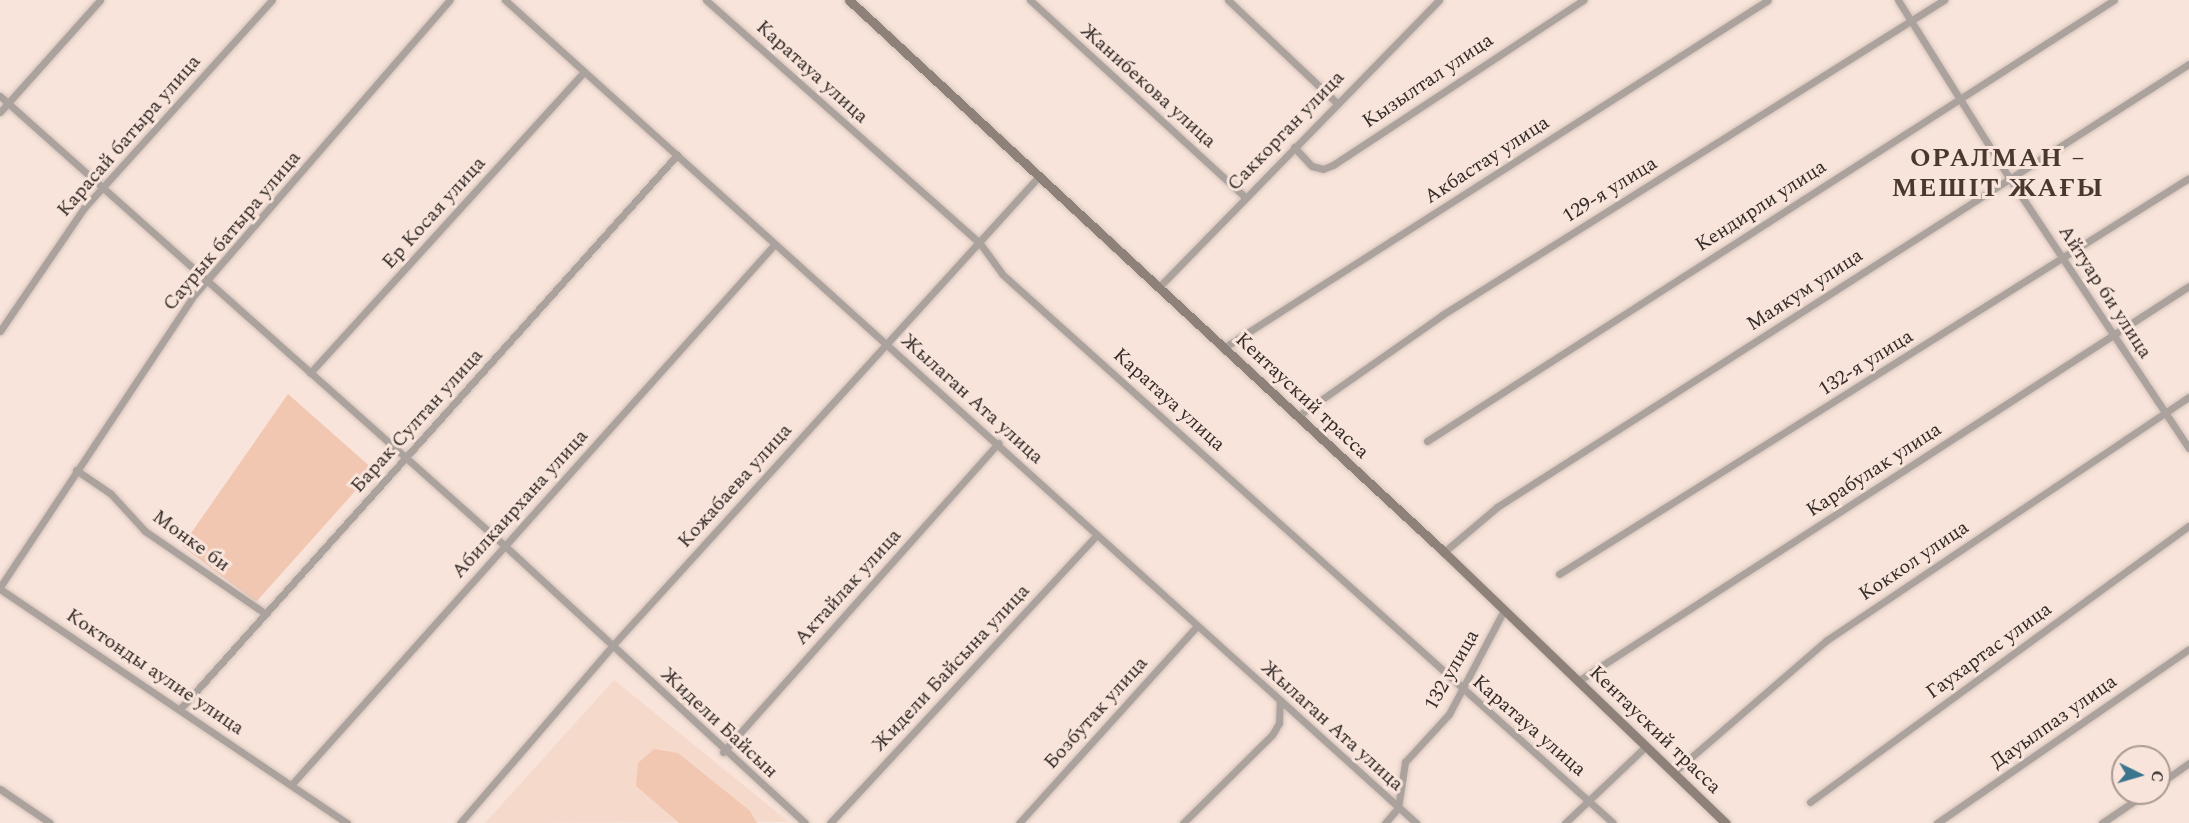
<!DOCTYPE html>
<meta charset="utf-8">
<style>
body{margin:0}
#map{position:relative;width:2189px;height:823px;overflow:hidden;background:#f8e4da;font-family:Spectral,serif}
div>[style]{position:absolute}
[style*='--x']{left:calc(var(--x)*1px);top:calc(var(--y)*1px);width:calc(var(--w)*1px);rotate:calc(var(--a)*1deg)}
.built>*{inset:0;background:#f5d9cb}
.green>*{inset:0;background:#f2c7b2}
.roads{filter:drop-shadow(0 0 2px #d4c3ba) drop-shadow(0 0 2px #d4c3ba)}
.minor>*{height:7px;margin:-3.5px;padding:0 3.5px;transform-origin:3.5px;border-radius:3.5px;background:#aba29e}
.secondary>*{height:9px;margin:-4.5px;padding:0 4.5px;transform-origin:4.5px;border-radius:4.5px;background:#8d817a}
span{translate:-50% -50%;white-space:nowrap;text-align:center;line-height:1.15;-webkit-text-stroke:6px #f8e4da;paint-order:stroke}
.street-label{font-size:20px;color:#322a27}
.district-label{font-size:26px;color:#483830;font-weight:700;letter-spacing:1.5px}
.north{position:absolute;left:2111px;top:745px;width:60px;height:60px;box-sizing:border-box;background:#f8e4da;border:2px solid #a99a92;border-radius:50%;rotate:95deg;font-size:16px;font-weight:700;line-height:24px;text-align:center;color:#322a27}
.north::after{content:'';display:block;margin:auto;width:21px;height:27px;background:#3a748d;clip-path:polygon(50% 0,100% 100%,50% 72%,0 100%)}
</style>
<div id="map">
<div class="built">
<div style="clip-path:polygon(614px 680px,789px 822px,485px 823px)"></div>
</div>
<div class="green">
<div style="clip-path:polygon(288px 394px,374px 470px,256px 602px,182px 546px)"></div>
<div style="clip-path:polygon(654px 749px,678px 753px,750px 811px,757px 823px,679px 823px,636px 786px,638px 763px)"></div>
</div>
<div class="roads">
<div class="minor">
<div style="--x:505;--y:0;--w:1228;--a:42.09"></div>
<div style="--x:706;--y:0;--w:365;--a:41.6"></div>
<div style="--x:979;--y:242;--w:39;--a:54"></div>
<div style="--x:1002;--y:274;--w:821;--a:41.94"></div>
<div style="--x:1030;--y:0;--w:290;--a:42.5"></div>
<div style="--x:1228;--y:0;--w:149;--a:43.4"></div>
<div style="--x:1898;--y:0;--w:211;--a:58"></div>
<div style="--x:2010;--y:179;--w:323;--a:56.4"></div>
<div style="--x:0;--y:96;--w:676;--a:41.7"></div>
<div style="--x:505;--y:546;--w:408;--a:42.7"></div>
<div style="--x:0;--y:112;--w:150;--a:-48.2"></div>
<div style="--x:1294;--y:147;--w:26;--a:47"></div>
<div style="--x:1312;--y:166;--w:11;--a:15"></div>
<div style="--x:1323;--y:169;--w:11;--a:-22"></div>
<div style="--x:1333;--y:165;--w:300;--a:-33.4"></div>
<div style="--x:1159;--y:287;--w:401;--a:-45.7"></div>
<div style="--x:0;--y:331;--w:149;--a:-55.7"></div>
<div style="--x:84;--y:208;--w:280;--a:-47.9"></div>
<div style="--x:1225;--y:347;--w:644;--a:-32.58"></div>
<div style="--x:310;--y:373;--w:404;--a:-47.7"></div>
<div style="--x:1298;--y:416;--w:176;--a:-35"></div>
<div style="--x:1442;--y:315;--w:593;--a:-32.11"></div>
<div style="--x:1427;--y:441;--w:816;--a:-32.7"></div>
<div style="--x:76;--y:470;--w:42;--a:34.4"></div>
<div style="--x:111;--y:494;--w:50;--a:47.4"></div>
<div style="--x:145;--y:531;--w:143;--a:34.5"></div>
<div style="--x:1444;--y:552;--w:70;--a:-40.3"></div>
<div style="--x:1497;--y:507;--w:822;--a:-32.63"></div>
<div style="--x:1559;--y:574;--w:744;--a:-32.15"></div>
<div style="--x:0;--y:587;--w:352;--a:-56.4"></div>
<div style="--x:195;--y:294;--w:389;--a:-49.1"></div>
<div style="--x:0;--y:589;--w:419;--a:34"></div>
<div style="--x:1578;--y:681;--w:728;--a:-32.88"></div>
<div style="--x:181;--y:708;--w:743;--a:-48.11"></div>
<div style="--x:723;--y:752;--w:414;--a:-48.3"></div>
<div style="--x:1674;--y:772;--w:202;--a:-40.8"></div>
<div style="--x:1827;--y:640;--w:436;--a:-33.9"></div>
<div style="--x:292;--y:784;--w:722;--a:-48.2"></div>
<div style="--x:2159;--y:784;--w:37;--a:-35"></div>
<div style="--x:0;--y:789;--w:60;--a:34.2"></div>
<div style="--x:1810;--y:802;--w:469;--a:-36.1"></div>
<div style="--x:460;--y:823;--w:233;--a:-49.3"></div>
<div style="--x:612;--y:646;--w:635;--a:-47.74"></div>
<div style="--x:830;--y:823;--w:391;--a:-47.2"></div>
<div style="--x:1019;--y:823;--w:266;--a:-47.9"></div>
<div style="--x:1183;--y:823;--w:125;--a:-44.7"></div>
<div style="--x:1272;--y:735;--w:14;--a:-60"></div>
<div style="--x:1279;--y:723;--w:23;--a:-88"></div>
<div style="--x:1385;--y:823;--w:20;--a:-49"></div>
<div style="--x:1398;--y:808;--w:47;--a:-81.3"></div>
<div style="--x:1405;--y:762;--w:65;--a:-47.5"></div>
<div style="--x:1449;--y:714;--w:118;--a:-62.1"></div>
<div style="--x:1565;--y:823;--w:112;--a:-43.5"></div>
<div style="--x:1937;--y:823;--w:306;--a:-34.6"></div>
<div style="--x:2102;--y:823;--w:53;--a:-34.3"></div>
</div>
<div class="secondary">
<div style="--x:849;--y:0;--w:812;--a:42.85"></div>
<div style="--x:1444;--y:552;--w:391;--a:43.9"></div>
</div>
</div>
<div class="street-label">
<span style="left:812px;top:72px;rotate:42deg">Каратауа улица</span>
<span style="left:1428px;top:81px;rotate:-34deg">Кызылтал улица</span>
<span style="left:1148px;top:86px;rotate:42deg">Жанибекова улица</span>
<span style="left:1286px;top:131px;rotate:-46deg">Саккорган улица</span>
<span style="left:129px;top:136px;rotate:-49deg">Карасай батыра улица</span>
<span style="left:1487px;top:160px;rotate:-33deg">Акбастау улица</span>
<span style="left:1610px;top:190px;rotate:-32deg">129-я улица</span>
<span style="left:1761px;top:206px;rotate:-33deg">Кендирли улица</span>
<span style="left:434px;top:213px;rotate:-48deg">Ер Косая улица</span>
<span style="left:232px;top:231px;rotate:-50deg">Саурык батыра улица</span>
<span style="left:1805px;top:290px;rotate:-33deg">Маякум улица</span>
<span style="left:2105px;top:292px;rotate:57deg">Айтуар би улица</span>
<span style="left:1866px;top:363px;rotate:-32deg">132-я улица</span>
<span style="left:1302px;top:396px;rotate:43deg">Кентауский трасса</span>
<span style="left:972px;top:399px;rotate:42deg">Жылаган Ата улица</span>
<span style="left:1169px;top:400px;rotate:42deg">Каратауа улица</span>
<span style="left:417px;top:421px;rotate:-48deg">Барак Султан улица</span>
<span style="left:1874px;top:470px;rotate:-33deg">Карабулак улица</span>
<span style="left:735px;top:486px;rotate:-48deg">Кожабаева улица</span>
<span style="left:520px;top:504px;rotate:-48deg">Абилкаирхана улица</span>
<span style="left:191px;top:541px;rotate:36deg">Монке би</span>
<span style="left:1914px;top:561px;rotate:-34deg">Коккол улица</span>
<span style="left:848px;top:587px;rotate:-48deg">Актайлак улица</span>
<span style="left:1989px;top:651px;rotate:-36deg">Гаухартас улица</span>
<span style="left:951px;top:668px;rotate:-47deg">Жидели Байсына улица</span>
<span style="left:1452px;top:670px;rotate:-60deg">132 улица</span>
<span style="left:155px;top:672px;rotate:34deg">Коктонды аулие улица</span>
<span style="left:1096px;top:713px;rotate:-48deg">Бозбутак улица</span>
<span style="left:2054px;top:722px;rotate:-35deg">Дауылпаз улица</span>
<span style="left:719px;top:723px;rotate:43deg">Жидели Байсын</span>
<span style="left:1332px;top:726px;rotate:42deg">Жылаган Ата улица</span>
<span style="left:1529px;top:726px;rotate:41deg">Каратауа улица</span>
<span style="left:1655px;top:730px;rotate:44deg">Кентауский трасса</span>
</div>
<div class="district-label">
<span style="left:1998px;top:174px">ОРАЛМАН –<br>МЕШІТ ЖАҒЫ</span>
</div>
<div class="north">С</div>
</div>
